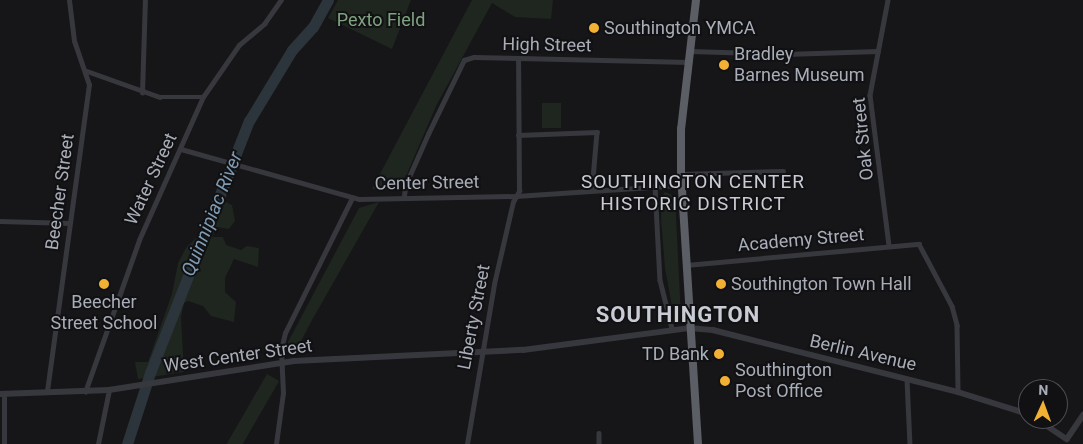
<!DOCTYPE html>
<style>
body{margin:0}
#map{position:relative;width:1083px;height:444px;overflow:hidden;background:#161618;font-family:Roboto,sans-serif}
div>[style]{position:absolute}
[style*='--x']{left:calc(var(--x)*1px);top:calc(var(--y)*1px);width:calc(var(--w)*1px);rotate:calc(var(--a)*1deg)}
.green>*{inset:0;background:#1e261f;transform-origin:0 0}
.river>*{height:11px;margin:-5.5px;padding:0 5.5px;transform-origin:5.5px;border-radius:5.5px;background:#2c353c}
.minor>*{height:4.5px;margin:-2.25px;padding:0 2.25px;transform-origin:2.25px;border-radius:2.25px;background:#37383d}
.tertiary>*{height:5.5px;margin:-2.75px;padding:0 2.75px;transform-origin:2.75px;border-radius:2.75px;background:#37383d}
.trunk>*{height:8px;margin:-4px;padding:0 4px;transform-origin:4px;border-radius:4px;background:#5b5e65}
.dots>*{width:14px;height:14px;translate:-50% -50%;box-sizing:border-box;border:2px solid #111113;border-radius:50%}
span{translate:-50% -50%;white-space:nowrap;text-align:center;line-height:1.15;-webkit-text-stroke:4px #111113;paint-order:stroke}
.park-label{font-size:18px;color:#7fa381}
.poi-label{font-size:18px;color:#a8adb8}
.left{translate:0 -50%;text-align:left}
.right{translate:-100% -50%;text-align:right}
.street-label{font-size:18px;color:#a8adb8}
.neighbourhood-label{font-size:19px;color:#c9ccd4;letter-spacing:1px}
.water-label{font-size:19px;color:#7f9bb3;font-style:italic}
.district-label{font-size:22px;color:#c9ccd4;font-weight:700;letter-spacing:1px}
.north{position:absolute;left:1018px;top:379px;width:50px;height:50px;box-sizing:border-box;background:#111113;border:1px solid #4d4f55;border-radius:50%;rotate:2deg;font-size:14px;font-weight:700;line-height:20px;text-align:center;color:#a8adb8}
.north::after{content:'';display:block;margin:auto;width:18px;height:22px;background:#f2b134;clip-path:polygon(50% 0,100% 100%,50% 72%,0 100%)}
</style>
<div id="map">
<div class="green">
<div style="clip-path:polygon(338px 0,411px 0,392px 49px,328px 18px)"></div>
<div style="clip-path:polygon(472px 0,553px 0,551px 19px,515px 17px,492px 3px,436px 106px,400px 190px,372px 189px)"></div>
<div style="left:542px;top:103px;width:19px;height:25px"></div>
<div style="clip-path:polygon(228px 169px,237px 171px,224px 201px,232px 205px,235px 221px,229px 229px,217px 227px,212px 237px,223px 237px,226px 245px,241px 250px,247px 246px,259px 248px,258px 267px,234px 259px,225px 278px,225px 292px,236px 302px,234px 322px,211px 316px,203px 306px,188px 301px,184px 303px,181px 317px,184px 372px,138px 379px,135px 362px,148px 362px,172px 294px,178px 263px,186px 248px,205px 229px)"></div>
<div style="clip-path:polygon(665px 192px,675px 196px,681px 317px,675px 317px,673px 312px,665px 268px,661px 219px,662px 197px)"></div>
<div style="clip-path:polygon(379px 202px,311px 322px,294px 354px,288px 348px,288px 342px,359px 208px)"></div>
<div style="left:267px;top:374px;width:14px;height:81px;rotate:30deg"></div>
</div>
<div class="river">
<div style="--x:127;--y:444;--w:75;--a:-72.1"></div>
<div style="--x:150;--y:373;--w:271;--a:-68.6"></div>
<div style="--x:249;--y:121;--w:83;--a:-58.8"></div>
<div style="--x:292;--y:50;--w:31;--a:-48"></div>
<div style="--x:313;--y:27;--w:31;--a:-61"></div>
</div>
<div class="minor">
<div style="--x:888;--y:0;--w:97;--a:100.7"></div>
<div style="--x:870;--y:95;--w:152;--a:82.8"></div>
<div style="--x:690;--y:51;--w:95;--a:1.8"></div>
<div style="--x:785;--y:54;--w:93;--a:-1.8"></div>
<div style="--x:87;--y:71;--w:77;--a:19.6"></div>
<div style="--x:160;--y:97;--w:43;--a:0"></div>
<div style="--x:142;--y:93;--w:93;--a:-88.2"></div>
<div style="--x:518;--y:135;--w:79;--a:-2.2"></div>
<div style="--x:597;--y:132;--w:58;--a:94.9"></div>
<div style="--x:181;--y:149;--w:185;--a:15.7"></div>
<div style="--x:359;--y:199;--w:157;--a:-1.1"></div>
<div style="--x:516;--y:196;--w:165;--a:-3.8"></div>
<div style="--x:681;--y:174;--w:102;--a:-1.7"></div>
<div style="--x:655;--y:186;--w:94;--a:87"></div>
<div style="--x:660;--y:280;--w:49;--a:76"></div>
<div style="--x:404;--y:196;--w:10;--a:-84"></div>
<div style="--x:405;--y:186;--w:57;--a:-66.1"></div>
<div style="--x:428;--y:134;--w:82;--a:-64.1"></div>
<div style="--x:464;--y:60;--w:10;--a:-17"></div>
<div style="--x:474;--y:57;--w:215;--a:1.3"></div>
<div style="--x:0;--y:221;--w:69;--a:1.7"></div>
<div style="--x:686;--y:265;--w:234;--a:-5.2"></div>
<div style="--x:919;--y:244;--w:70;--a:62"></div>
<div style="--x:952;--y:306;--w:20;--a:75"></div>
<div style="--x:957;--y:325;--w:67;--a:89.1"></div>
<div style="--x:907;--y:379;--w:65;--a:87.4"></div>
<div style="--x:47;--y:391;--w:309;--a:-82.2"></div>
<div style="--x:89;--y:85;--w:46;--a:-108.8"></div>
<div style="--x:74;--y:41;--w:41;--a:-97"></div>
<div style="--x:85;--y:392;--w:161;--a:-70.4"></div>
<div style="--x:139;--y:240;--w:157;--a:-65.9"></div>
<div style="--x:203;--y:97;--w:63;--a:-55.3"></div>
<div style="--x:239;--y:45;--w:33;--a:-40"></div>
<div style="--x:264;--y:24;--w:29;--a:-55"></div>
<div style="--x:599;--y:433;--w:11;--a:90"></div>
<div style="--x:4;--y:444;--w:50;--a:-90"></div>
<div style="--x:98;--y:444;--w:55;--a:-78.5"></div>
<div style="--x:276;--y:444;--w:51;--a:-82.2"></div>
<div style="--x:283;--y:393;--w:43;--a:-92.7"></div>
<div style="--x:281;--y:350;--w:17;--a:-77"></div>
<div style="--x:285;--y:333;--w:151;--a:-63.6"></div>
<div style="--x:467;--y:444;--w:162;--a:-80.4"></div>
<div style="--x:494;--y:284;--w:84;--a:-77"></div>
<div style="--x:513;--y:202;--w:13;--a:-61"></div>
<div style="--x:519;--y:191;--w:132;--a:-90.4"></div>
</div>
<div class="tertiary">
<div style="--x:0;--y:394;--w:109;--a:-2.1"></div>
<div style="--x:109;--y:390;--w:187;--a:-8.9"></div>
<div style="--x:294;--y:361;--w:229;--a:-2.8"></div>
<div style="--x:523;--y:350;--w:167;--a:-7.5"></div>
<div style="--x:689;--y:328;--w:24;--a:5"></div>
<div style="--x:713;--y:330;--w:253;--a:14.2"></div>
<div style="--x:958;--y:392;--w:73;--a:17.4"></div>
<div style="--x:1037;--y:419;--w:36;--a:34"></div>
<div style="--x:1067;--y:439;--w:29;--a:-56"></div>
</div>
<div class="trunk">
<div style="--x:696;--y:0;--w:130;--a:96.6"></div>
<div style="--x:681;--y:129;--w:45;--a:90"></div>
<div style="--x:681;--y:174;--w:271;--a:86.4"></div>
</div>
<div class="dots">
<div style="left:594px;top:28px;background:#f2b134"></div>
<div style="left:724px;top:65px;background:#f2b134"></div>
<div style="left:104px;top:284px;background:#f2b134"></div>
<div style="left:721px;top:284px;background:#f2b134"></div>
<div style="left:719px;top:354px;background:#f2b134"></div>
<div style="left:725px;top:381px;background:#f2b134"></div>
</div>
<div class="park-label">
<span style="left:381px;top:20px">Pexto Field</span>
</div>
<div class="poi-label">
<span class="left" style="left:604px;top:28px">Southington YMCA</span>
<span class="left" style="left:734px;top:65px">Bradley<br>Barnes Museum</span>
<span class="left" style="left:731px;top:284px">Southington Town Hall</span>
<span style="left:104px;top:313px">Beecher<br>Street School</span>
<span class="right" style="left:709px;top:354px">TD Bank</span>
<span class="left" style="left:735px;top:381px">Southington<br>Post Office</span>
</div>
<div class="street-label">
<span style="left:547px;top:45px;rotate:1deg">High Street</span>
<span style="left:863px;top:139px;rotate:-96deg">Oak Street</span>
<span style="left:151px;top:179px;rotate:-65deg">Water Street</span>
<span style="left:427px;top:183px;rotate:-1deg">Center Street</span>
<span style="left:60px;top:192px;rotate:-82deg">Beecher Street</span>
<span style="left:801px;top:240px;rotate:-5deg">Academy Street</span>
<span style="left:474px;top:317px;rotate:-79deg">Liberty Street</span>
<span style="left:863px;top:353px;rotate:13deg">Berlin Avenue</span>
<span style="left:238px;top:356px;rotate:-8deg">West Center Street</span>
</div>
<div class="neighbourhood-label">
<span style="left:693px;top:193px">SOUTHINGTON CENTER<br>HISTORIC DISTRICT</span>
</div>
<div class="water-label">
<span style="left:212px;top:214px;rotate:-68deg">Quinnipiac River</span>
</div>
<div class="district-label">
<span style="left:678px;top:315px">SOUTHINGTON</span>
</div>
<div class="north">N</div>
</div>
